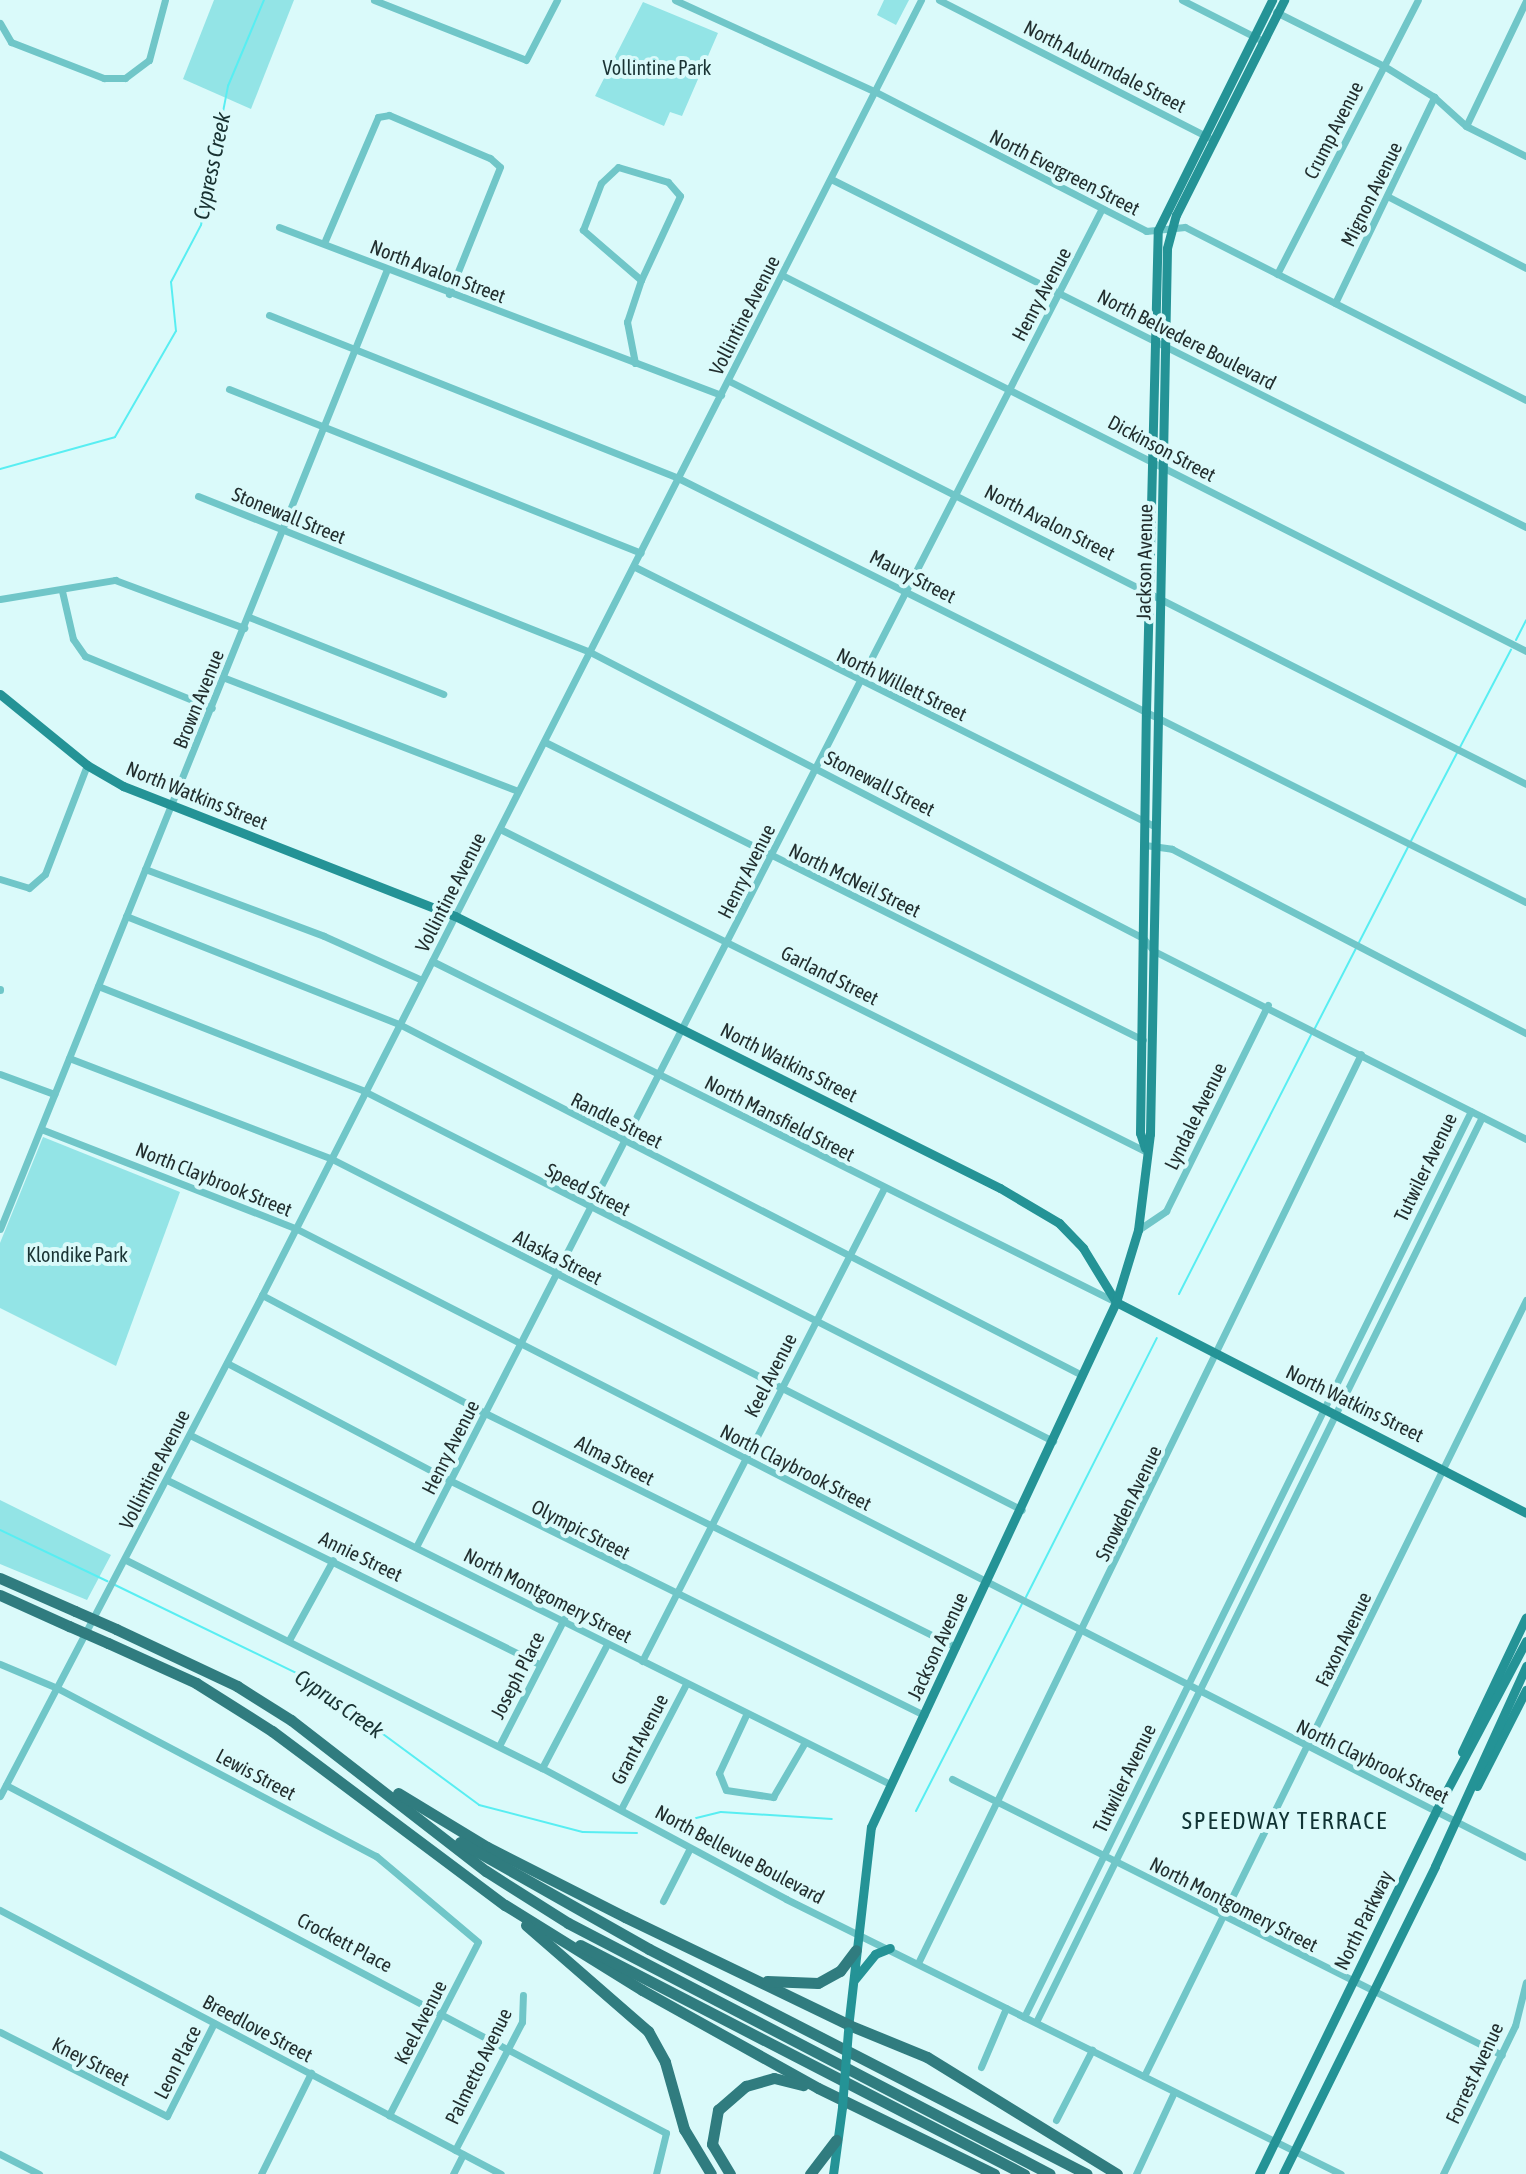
<!DOCTYPE html>
<style>
body{margin:0}
#map{position:relative;width:1526px;height:2174px;overflow:hidden;background:#dafafa;font-family:"Asap Condensed",sans-serif}
div>[style]{position:absolute}
[style*='--x']{left:calc(var(--x)*1px);top:calc(var(--y)*1px);width:calc(var(--w)*1px);rotate:calc(var(--a)*1deg)}
.green>*{inset:0;background:#93e4e6}
.stream>*{height:2px;margin:-1px;padding:0 1px;transform-origin:1px;border-radius:1px;background:#58eef2}
.minor>*{height:7px;margin:-3.5px;padding:0 3.5px;transform-origin:3.5px;border-radius:3.5px;background:#70c6c8}
.major>*{height:9px;margin:-4.5px;padding:0 4.5px;transform-origin:4.5px;border-radius:4.5px;background:#249396}
.highway>*{height:11px;margin:-5.5px;padding:0 5.5px;transform-origin:5.5px;border-radius:5.5px;background:#307c7f}
.major-bridge>*{height:9px;margin:-4.5px;padding:0 4.5px;transform-origin:4.5px;border-radius:4.5px;background:#249396}
.highway-bridge>*{height:11px;margin:-5.5px;padding:0 5.5px;transform-origin:5.5px;border-radius:5.5px;background:#307c7f}
span{translate:-50% -50%;white-space:nowrap;text-align:center;line-height:1.15;-webkit-text-stroke:8px #dafafa;paint-order:stroke}
.street-label{font-size:20px;color:#222e2e}
.park-label{font-size:20px;color:#1a3334}
.water-label{font-size:22px;color:#183131;font-style:italic}
.quarter-label{font-size:24px;color:#103334;letter-spacing:2px}
</style>
<div id="map">
<div class="green">
<div style="clip-path:polygon(214px 0,294px 0,251px 109px,183px 79px)"></div>
<div style="clip-path:polygon(884px 0,909px 0,896px 25px,877px 15px)"></div>
<div style="clip-path:polygon(643px 2px,718px 33px,682px 116px,670px 112px,664px 126px,595px 96px)"></div>
<div style="clip-path:polygon(43px 1137px,180px 1192px,116px 1366px,0 1308px,0 1243px)"></div>
<div style="clip-path:polygon(0 1500px,111px 1555px,87px 1600px,0 1564px)"></div>
</div>
<div class="stream">
<div style="--x:0;--y:469;--w:119;--a:-15.5"></div>
<div style="--x:115;--y:437;--w:122;--a:-60.1"></div>
<div style="--x:176;--y:331;--w:49;--a:-95.8"></div>
<div style="--x:171;--y:282;--w:64;--a:-62.2"></div>
<div style="--x:201;--y:225;--w:142;--a:-79"></div>
<div style="--x:228;--y:86;--w:93;--a:-67.3"></div>
<div style="--x:1516;--y:640;--w:22;--a:-63"></div>
<div style="--x:1411;--y:841;--w:216;--a:-62.4"></div>
<div style="--x:1314;--y:1030;--w:206;--a:-62.8"></div>
<div style="--x:1179;--y:1294;--w:291;--a:-63"></div>
<div style="--x:0;--y:1530;--w:119;--a:25.5"></div>
<div style="--x:113;--y:1584;--w:216;--a:25.9"></div>
<div style="--x:307;--y:1678;--w:214;--a:36.4"></div>
<div style="--x:479;--y:1805;--w:107;--a:14.6"></div>
<div style="--x:583;--y:1832;--w:54;--a:1.1"></div>
<div style="--x:1026;--y:1597;--w:290;--a:-63.2"></div>
<div style="--x:916;--y:1811;--w:235;--a:-62.9"></div>
<div style="--x:672;--y:1824;--w:50;--a:-13.8"></div>
<div style="--x:721;--y:1812;--w:111;--a:3.6"></div>
</div>
<div class="minor">
<div style="--x:374;--y:0;--w:163;--a:21.5"></div>
<div style="--x:526;--y:60;--w:68;--a:-62.7"></div>
<div style="--x:675;--y:0;--w:221;--a:24.6"></div>
<div style="--x:876;--y:92;--w:304;--a:27.2"></div>
<div style="--x:1146;--y:231;--w:39;--a:-6"></div>
<div style="--x:1185;--y:227;--w:382;--a:26.9"></div>
<div style="--x:939;--y:0;--w:302;--a:27"></div>
<div style="--x:1182;--y:0;--w:91;--a:26.8"></div>
<div style="--x:1276;--y:12;--w:121;--a:26.6"></div>
<div style="--x:1384;--y:66;--w:59;--a:31.8"></div>
<div style="--x:1434;--y:97;--w:43;--a:42.2"></div>
<div style="--x:1466;--y:126;--w:67;--a:26.6"></div>
<div style="--x:0;--y:23;--w:22;--a:60"></div>
<div style="--x:11;--y:42;--w:100;--a:21.2"></div>
<div style="--x:104;--y:78;--w:21;--a:0"></div>
<div style="--x:125;--y:78;--w:30;--a:-37"></div>
<div style="--x:149;--y:60;--w:62;--a:-75.1"></div>
<div style="--x:1466;--y:126;--w:139;--a:-64.4"></div>
<div style="--x:618;--y:167;--w:52;--a:16.7"></div>
<div style="--x:668;--y:182;--w:18;--a:49"></div>
<div style="--x:680;--y:196;--w:93;--a:114.9"></div>
<div style="--x:641;--y:280;--w:77;--a:-139.2"></div>
<div style="--x:583;--y:230;--w:50;--a:-69"></div>
<div style="--x:601;--y:183;--w:23;--a:-43"></div>
<div style="--x:833;--y:180;--w:775;--a:26.6"></div>
<div style="--x:1389;--y:197;--w:154;--a:27.4"></div>
<div style="--x:279;--y:227;--w:473;--a:20.8"></div>
<div style="--x:324;--y:243;--w:137;--a:-66.8"></div>
<div style="--x:378;--y:117;--w:11;--a:-10"></div>
<div style="--x:389;--y:115;--w:110;--a:23.1"></div>
<div style="--x:490;--y:158;--w:13;--a:42"></div>
<div style="--x:500;--y:167;--w:137;--a:111.9"></div>
<div style="--x:1277;--y:274;--w:308;--a:-62.8"></div>
<div style="--x:782;--y:275;--w:834;--a:26.81"></div>
<div style="--x:1335;--y:303;--w:229;--a:-64.3"></div>
<div style="--x:269;--y:315;--w:440;--a:21.7"></div>
<div style="--x:678;--y:478;--w:948;--a:26.57"></div>
<div style="--x:635;--y:363;--w:42;--a:-101"></div>
<div style="--x:627;--y:322;--w:44;--a:-71.6"></div>
<div style="--x:729;--y:381;--w:893;--a:26.82"></div>
<div style="--x:229;--y:389;--w:443;--a:21.7"></div>
<div style="--x:198;--y:496;--w:422;--a:21.7"></div>
<div style="--x:590;--y:652;--w:623;--a:27.35"></div>
<div style="--x:1143;--y:938;--w:17;--a:50"></div>
<div style="--x:1154;--y:951;--w:417;--a:26.8"></div>
<div style="--x:635;--y:567;--w:582;--a:26.52"></div>
<div style="--x:62;--y:591;--w:49;--a:77.1"></div>
<div style="--x:73;--y:639;--w:21;--a:55"></div>
<div style="--x:85;--y:656;--w:137;--a:22.3"></div>
<div style="--x:0;--y:599;--w:117;--a:-9.4"></div>
<div style="--x:115;--y:580;--w:138;--a:20.4"></div>
<div style="--x:249;--y:617;--w:209;--a:21.6"></div>
<div style="--x:225;--y:678;--w:314;--a:21.1"></div>
<div style="--x:545;--y:742;--w:668;--a:26.49"></div>
<div style="--x:500;--y:829;--w:721;--a:26.53"></div>
<div style="--x:1145;--y:845;--w:27;--a:8"></div>
<div style="--x:1172;--y:849;--w:399;--a:27.5"></div>
<div style="--x:145;--y:869;--w:191;--a:20.5"></div>
<div style="--x:324;--y:936;--w:107;--a:24.2"></div>
<div style="--x:0;--y:879;--w:30;--a:17"></div>
<div style="--x:29;--y:888;--w:21;--a:-41"></div>
<div style="--x:45;--y:874;--w:117;--a:-68.9"></div>
<div style="--x:126;--y:916;--w:294;--a:21.6"></div>
<div style="--x:399;--y:1024;--w:768;--a:27.2"></div>
<div style="--x:432;--y:961;--w:764;--a:26.5"></div>
<div style="--x:98;--y:986;--w:286;--a:21.5"></div>
<div style="--x:364;--y:1091;--w:773;--a:26.93"></div>
<div style="--x:0;--y:990;--w:1;--a:-90"></div>
<div style="--x:69;--y:1058;--w:280;--a:21"></div>
<div style="--x:330;--y:1158;--w:776;--a:26.96"></div>
<div style="--x:0;--y:1074;--w:58;--a:20.3"></div>
<div style="--x:41;--y:1129;--w:273;--a:21.3"></div>
<div style="--x:295;--y:1228;--w:1382;--a:27.07"></div>
<div style="--x:0;--y:1229;--w:1035;--a:-68.04"></div>
<div style="--x:1138;--y:1230;--w:34;--a:-34"></div>
<div style="--x:1166;--y:1211;--w:230;--a:-63.7"></div>
<div style="--x:262;--y:1295;--w:252;--a:27.9"></div>
<div style="--x:485;--y:1413;--w:526;--a:26.42"></div>
<div style="--x:227;--y:1363;--w:253;--a:27.8"></div>
<div style="--x:451;--y:1481;--w:528;--a:26.32"></div>
<div style="--x:190;--y:1435;--w:782;--a:26.5"></div>
<div style="--x:167;--y:1480;--w:416;--a:26.3"></div>
<div style="--x:417;--y:1545;--w:1500;--a:-62.87"></div>
<div style="--x:126;--y:1560;--w:465;--a:26.6"></div>
<div style="--x:542;--y:1768;--w:277;--a:28.2"></div>
<div style="--x:786;--y:1899;--w:619;--a:26.36"></div>
<div style="--x:289;--y:1640;--w:91;--a:-61.2"></div>
<div style="--x:642;--y:1661;--w:531;--a:-62.9"></div>
<div style="--x:0;--y:1664;--w:62;--a:22.8"></div>
<div style="--x:57;--y:1688;--w:361;--a:27.8"></div>
<div style="--x:376;--y:1856;--w:133;--a:40.1"></div>
<div style="--x:478;--y:1942;--w:195;--a:117.2"></div>
<div style="--x:746;--y:1715;--w:64;--a:115"></div>
<div style="--x:719;--y:1773;--w:18;--a:68"></div>
<div style="--x:726;--y:1790;--w:48;--a:8.5"></div>
<div style="--x:773;--y:1797;--w:61;--a:-59.7"></div>
<div style="--x:499;--y:1746;--w:143;--a:-62.9"></div>
<div style="--x:542;--y:1768;--w:140;--a:-62.3"></div>
<div style="--x:952;--y:1779;--w:615;--a:26.65"></div>
<div style="--x:6;--y:1785;--w:746;--a:27.8"></div>
<div style="--x:666;--y:2133;--w:42;--a:103.7"></div>
<div style="--x:0;--y:1796;--w:565;--a:-62.39"></div>
<div style="--x:262;--y:1295;--w:1453;--a:-63.03"></div>
<div style="--x:621;--y:1809;--w:141;--a:-62.5"></div>
<div style="--x:663;--y:1901;--w:59;--a:-63"></div>
<div style="--x:0;--y:1910;--w:566;--a:27.79"></div>
<div style="--x:918;--y:1963;--w:1011;--a:-64.02"></div>
<div style="--x:1024;--y:2017;--w:1010;--a:-63.74"></div>
<div style="--x:1036;--y:2022;--w:1009;--a:-63.77"></div>
<div style="--x:0;--y:2032;--w:187;--a:26.7"></div>
<div style="--x:167;--y:2116;--w:104;--a:-63.2"></div>
<div style="--x:981;--y:2067;--w:64;--a:-67"></div>
<div style="--x:1144;--y:2076;--w:865;--a:-63.79"></div>
<div style="--x:1056;--y:2120;--w:79;--a:-62.8"></div>
<div style="--x:455;--y:2150;--w:144;--a:-62.4"></div>
<div style="--x:522;--y:2022;--w:27;--a:-88"></div>
<div style="--x:0;--y:2154;--w:44;--a:27.1"></div>
<div style="--x:261;--y:2174;--w:113;--a:-63.7"></div>
<div style="--x:453;--y:2174;--w:22;--a:-63"></div>
<div style="--x:1136;--y:2174;--w:90;--a:-65.1"></div>
<div style="--x:1443;--y:2174;--w:165;--a:-64.1"></div>
<div style="--x:1515;--y:2026;--w:45;--a:-76"></div>
</div>
<div class="major">
<div style="--x:0;--y:694;--w:112;--a:39.2"></div>
<div style="--x:87;--y:765;--w:42;--a:30.3"></div>
<div style="--x:123;--y:786;--w:357;--a:21.4"></div>
<div style="--x:455;--y:916;--w:609;--a:26.52"></div>
<div style="--x:1000;--y:1188;--w:69;--a:30.7"></div>
<div style="--x:1059;--y:1223;--w:35;--a:46"></div>
<div style="--x:1083;--y:1248;--w:63;--a:58.6"></div>
<div style="--x:1116;--y:1302;--w:461;--a:27.2"></div>
<div style="--x:1145;--y:1148;--w:16;--a:-108"></div>
<div style="--x:1140;--y:1133;--w:421;--a:-89.2"></div>
<div style="--x:1146;--y:712;--w:482;--a:-88.6"></div>
<div style="--x:1158;--y:230;--w:257;--a:-63.6"></div>
<div style="--x:1462;--y:1752;--w:149;--a:-64.6"></div>
<div style="--x:1477;--y:1786;--w:108;--a:-63"></div>
<div style="--x:855;--y:1979;--w:32;--a:-51"></div>
<div style="--x:875;--y:1954;--w:16;--a:-22"></div>
<div style="--x:848;--y:2028;--w:202;--a:-83.5"></div>
<div style="--x:871;--y:1827;--w:579;--a:-64.98"></div>
<div style="--x:1116;--y:1302;--w:75;--a:-73"></div>
<div style="--x:1138;--y:1230;--w:97;--a:-82.9"></div>
<div style="--x:1150;--y:1134;--w:886;--a:-88.9"></div>
<div style="--x:1167;--y:248;--w:34;--a:-75"></div>
<div style="--x:1176;--y:215;--w:241;--a:-63.3"></div>
<div style="--x:833;--y:2174;--w:68;--a:-82.3"></div>
<div style="--x:1259;--y:2174;--w:406;--a:-64"></div>
<div style="--x:1437;--y:1809;--w:190;--a:-62.1"></div>
<div style="--x:1283;--y:2174;--w:343;--a:-63.7"></div>
<div style="--x:1435;--y:1866;--w:220;--a:-65.5"></div>
</div>
<div class="highway">
<div style="--x:0;--y:1578;--w:82;--a:23.7"></div>
<div style="--x:0;--y:1595;--w:76;--a:24.2"></div>
<div style="--x:116;--y:1629;--w:134;--a:25.2"></div>
<div style="--x:237;--y:1686;--w:64;--a:32.2"></div>
<div style="--x:291;--y:1720;--w:247;--a:37.8"></div>
<div style="--x:486;--y:1871;--w:97;--a:32.4"></div>
<div style="--x:568;--y:1923;--w:543;--a:27.51"></div>
<div style="--x:108;--y:1643;--w:97;--a:24.4"></div>
<div style="--x:196;--y:1683;--w:90;--a:32.3"></div>
<div style="--x:272;--y:1731;--w:291;--a:36.8"></div>
<div style="--x:505;--y:1905;--w:161;--a:31.8"></div>
<div style="--x:642;--y:1990;--w:201;--a:29.1"></div>
<div style="--x:818;--y:2088;--w:196;--a:26"></div>
<div style="--x:398;--y:1793;--w:104;--a:31.2"></div>
<div style="--x:487;--y:1847;--w:155;--a:26.9"></div>
<div style="--x:625;--y:1917;--w:249;--a:25.7"></div>
<div style="--x:849;--y:2025;--w:84;--a:22.3"></div>
<div style="--x:927;--y:2057;--w:223;--a:31.6"></div>
<div style="--x:460;--y:1842;--w:217;--a:29.5"></div>
<div style="--x:649;--y:1949;--w:492;--a:27.2"></div>
<div style="--x:526;--y:1925;--w:162;--a:41"></div>
<div style="--x:648;--y:2031;--w:35;--a:61"></div>
<div style="--x:665;--y:2062;--w:70;--a:74.2"></div>
<div style="--x:684;--y:2129;--w:52;--a:59"></div>
<div style="--x:580;--y:1945;--w:500;--a:27.3"></div>
<div style="--x:767;--y:1981;--w:51;--a:2.2"></div>
<div style="--x:818;--y:1983;--w:25;--a:-29"></div>
<div style="--x:840;--y:1971;--w:26;--a:-53"></div>
<div style="--x:730;--y:2174;--w:35;--a:-121"></div>
<div style="--x:712;--y:2144;--w:35;--a:-80"></div>
<div style="--x:718;--y:2110;--w:37;--a:-41"></div>
<div style="--x:746;--y:2086;--w:29;--a:-16"></div>
<div style="--x:774;--y:2078;--w:30;--a:14"></div>
<div style="--x:810;--y:2174;--w:43;--a:-52.6"></div>
</div>
<div class="major-bridge">
<div style="--x:842;--y:2107;--w:76;--a:-85.5"></div>
</div>
<div class="highway-bridge">
<div style="--x:75;--y:1611;--w:45;--a:23.7"></div>
<div style="--x:69;--y:1626;--w:43;--a:23.6"></div>
</div>
<div class="street-label">
<span style="left:1105px;top:66px;rotate:27deg">North Auburndale Street</span>
<span style="left:1333px;top:130px;rotate:-63deg">Crump Avenue</span>
<span style="left:1065px;top:172px;rotate:27deg">North Evergreen Street</span>
<span style="left:1371px;top:194px;rotate:-64deg">Mignon Avenue</span>
<span style="left:438px;top:271px;rotate:21deg">North Avalon Street</span>
<span style="left:1041px;top:294px;rotate:-62deg">Henry Avenue</span>
<span style="left:744px;top:315px;rotate:-63deg">Vollintine Avenue</span>
<span style="left:1187px;top:339px;rotate:27deg">North Belvedere Boulevard</span>
<span style="left:1162px;top:448px;rotate:28deg">Dickinson Street</span>
<span style="left:289px;top:515px;rotate:22deg">Stonewall Street</span>
<span style="left:1050px;top:522px;rotate:27deg">North Avalon Street</span>
<span style="left:1144px;top:562px;rotate:-89deg">Jackson Avenue</span>
<span style="left:913px;top:576px;rotate:27deg">Maury Street</span>
<span style="left:902px;top:684px;rotate:26deg">North Willett Street</span>
<span style="left:198px;top:699px;rotate:-68deg">Brown Avenue</span>
<span style="left:880px;top:783px;rotate:27deg">Stonewall Street</span>
<span style="left:197px;top:795px;rotate:22deg">North Watkins Street</span>
<span style="left:746px;top:871px;rotate:-63deg">Henry Avenue</span>
<span style="left:855px;top:880px;rotate:26deg">North McNeil Street</span>
<span style="left:450px;top:892px;rotate:-63deg">Vollintine Avenue</span>
<span style="left:830px;top:975px;rotate:27deg">Garland Street</span>
<span style="left:789px;top:1062px;rotate:27deg">North Watkins Street</span>
<span style="left:1195px;top:1116px;rotate:-64deg">Lyndale Avenue</span>
<span style="left:780px;top:1118px;rotate:27deg">North Mansfield Street</span>
<span style="left:617px;top:1120px;rotate:27deg">Randle Street</span>
<span style="left:1425px;top:1167px;rotate:-64deg">Tutwiler Avenue</span>
<span style="left:214px;top:1179px;rotate:22deg">North Claybrook Street</span>
<span style="left:588px;top:1189px;rotate:27deg">Speed Street</span>
<span style="left:558px;top:1257px;rotate:27deg">Alaska Street</span>
<span style="left:770px;top:1375px;rotate:-63deg">Keel Avenue</span>
<span style="left:1355px;top:1403px;rotate:26deg">North Watkins Street</span>
<span style="left:450px;top:1447px;rotate:-63deg">Henry Avenue</span>
<span style="left:615px;top:1460px;rotate:27deg">Alma Street</span>
<span style="left:796px;top:1467px;rotate:27deg">North Claybrook Street</span>
<span style="left:154px;top:1469px;rotate:-63deg">Vollintine Avenue</span>
<span style="left:1128px;top:1503px;rotate:-64deg">Snowden Avenue</span>
<span style="left:581px;top:1529px;rotate:27deg">Olympic Street</span>
<span style="left:361px;top:1556px;rotate:26deg">Annie Street</span>
<span style="left:548px;top:1595px;rotate:27deg">North Montgomery Street</span>
<span style="left:1343px;top:1639px;rotate:-64deg">Faxon Avenue</span>
<span style="left:937px;top:1646px;rotate:-65deg">Jackson Avenue</span>
<span style="left:517px;top:1675px;rotate:-63deg">Joseph Place</span>
<span style="left:639px;top:1739px;rotate:-62deg">Grant Avenue</span>
<span style="left:1373px;top:1761px;rotate:26deg">North Claybrook Street</span>
<span style="left:256px;top:1774px;rotate:28deg">Lewis Street</span>
<span style="left:1124px;top:1778px;rotate:-64deg">Tutwiler Avenue</span>
<span style="left:740px;top:1854px;rotate:28deg">North Bellevue Boulevard</span>
<span style="left:1234px;top:1904px;rotate:27deg">North Montgomery Street</span>
<span style="left:1363px;top:1920px;rotate:-64deg">North Parkway</span>
<span style="left:345px;top:1942px;rotate:28deg">Crockett Place</span>
<span style="left:420px;top:2022px;rotate:-63deg">Keel Avenue</span>
<span style="left:258px;top:2028px;rotate:28deg">Breedlove Street</span>
<span style="left:91px;top:2061px;rotate:27deg">Kney Street</span>
<span style="left:177px;top:2062px;rotate:-63deg">Leon Place</span>
<span style="left:478px;top:2066px;rotate:-64deg">Palmetto Avenue</span>
<span style="left:1474px;top:2073px;rotate:-65deg">Forrest Avenue</span>
</div>
<div class="park-label">
<span style="left:657px;top:67px">Vollintine Park</span>
<span style="left:77px;top:1254px">Klondike Park</span>
</div>
<div class="water-label">
<span style="left:212px;top:166px;rotate:-78deg">Cypress Creek</span>
<span style="left:339px;top:1704px;rotate:35deg">Cyprus Creek</span>
</div>
<div class="quarter-label">
<span style="left:1285px;top:1821px">SPEEDWAY TERRACE</span>
</div>
</div>
